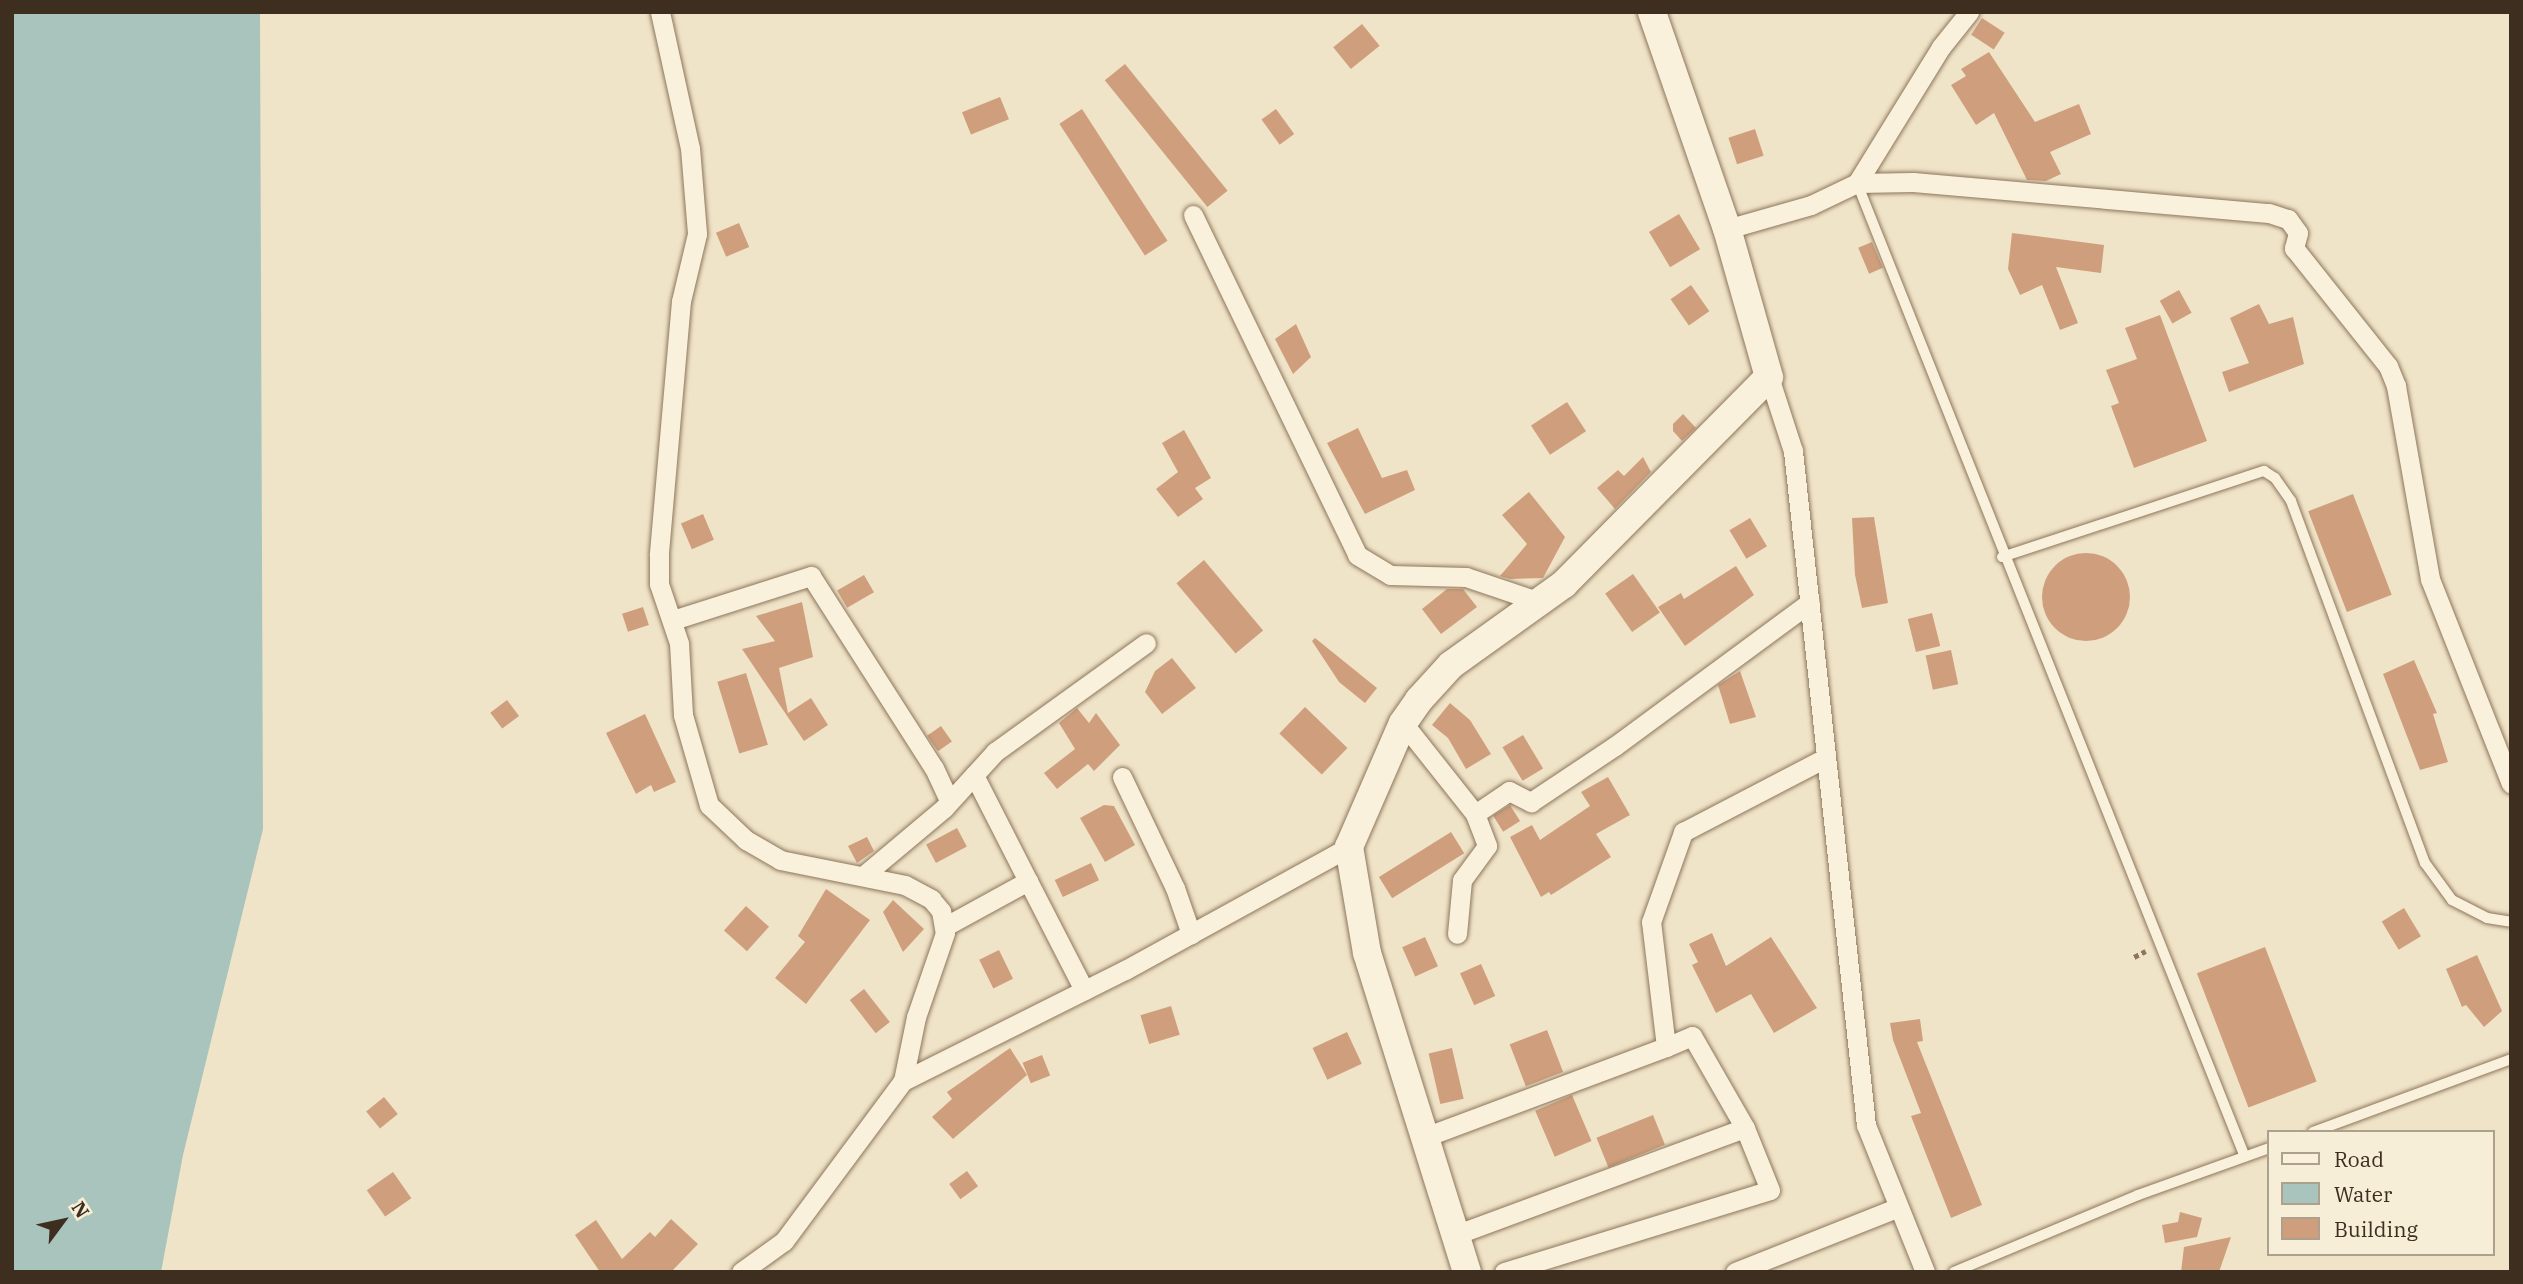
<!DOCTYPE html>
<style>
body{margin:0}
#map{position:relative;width:2523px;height:1284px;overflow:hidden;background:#f0e4c8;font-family:"IBM Plex Serif",serif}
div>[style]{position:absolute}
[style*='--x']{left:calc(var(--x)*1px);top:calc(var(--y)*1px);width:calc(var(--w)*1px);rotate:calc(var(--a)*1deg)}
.water>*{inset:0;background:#a9c4bc}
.building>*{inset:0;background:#cf9f7d;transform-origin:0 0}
.round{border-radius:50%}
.path>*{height:4.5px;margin-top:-2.25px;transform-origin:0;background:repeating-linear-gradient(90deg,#8d765c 0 5px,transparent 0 8.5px)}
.roads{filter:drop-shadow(0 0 2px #8d765c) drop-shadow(0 0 2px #8d765c)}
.lane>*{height:10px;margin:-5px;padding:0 5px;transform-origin:5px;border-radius:5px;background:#faf1dc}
.street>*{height:19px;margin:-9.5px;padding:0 9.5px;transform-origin:9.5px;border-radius:9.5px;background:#faf1dc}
.secondary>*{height:28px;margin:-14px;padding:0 14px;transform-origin:14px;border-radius:14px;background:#faf1dc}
span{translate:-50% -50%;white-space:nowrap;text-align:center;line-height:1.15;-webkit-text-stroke:5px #f7eed8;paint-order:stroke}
.frame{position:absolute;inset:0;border:14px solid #3d2e20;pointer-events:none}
.legend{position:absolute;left:2267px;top:1130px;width:228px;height:126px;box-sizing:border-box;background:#f7eed8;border:2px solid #ada18e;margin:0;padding:9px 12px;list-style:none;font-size:21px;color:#3d2e20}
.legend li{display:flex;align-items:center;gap:14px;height:35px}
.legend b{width:35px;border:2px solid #ada18e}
.north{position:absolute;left:28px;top:1186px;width:70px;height:70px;-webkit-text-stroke:5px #f7eed8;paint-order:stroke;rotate:57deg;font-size:19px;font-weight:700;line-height:28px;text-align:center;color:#3d2e20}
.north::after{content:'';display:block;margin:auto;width:24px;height:32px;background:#3d2e20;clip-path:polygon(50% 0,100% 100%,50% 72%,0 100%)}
</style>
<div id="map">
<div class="water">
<div style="clip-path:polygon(12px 12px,260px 12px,263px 829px,183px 1155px,161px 1272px,12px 1272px)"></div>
</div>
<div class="building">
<div style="left:1982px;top:18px;width:27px;height:20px;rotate:33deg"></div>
<div style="left:1362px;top:24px;width:28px;height:37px;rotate:51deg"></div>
<div style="clip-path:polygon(1989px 52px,2035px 122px,2079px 104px,2091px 134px,2050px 152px,2061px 174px,2046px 181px,2027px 180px,1994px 113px,1976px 125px,1951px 85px,1966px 76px,1961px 69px)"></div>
<div style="left:1125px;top:64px;width:163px;height:26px;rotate:51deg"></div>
<div style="left:1000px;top:97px;width:24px;height:41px;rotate:68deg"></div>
<div style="left:1082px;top:109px;width:157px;height:27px;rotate:57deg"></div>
<div style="left:1276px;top:109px;width:31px;height:18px;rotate:54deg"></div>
<div style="left:1755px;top:129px;width:28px;height:28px;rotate:72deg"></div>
<div style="left:1679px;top:214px;width:41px;height:35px;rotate:59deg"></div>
<div style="left:739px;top:223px;width:26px;height:25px;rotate:67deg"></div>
<div style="clip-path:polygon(2012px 233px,2104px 245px,2101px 273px,2056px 267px,2078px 323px,2060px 330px,2042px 285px,2020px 295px,2008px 269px)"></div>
<div style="left:1872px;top:242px;width:28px;height:15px;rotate:67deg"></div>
<div style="left:1691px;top:285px;width:32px;height:25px;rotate:55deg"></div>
<div style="left:2179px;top:290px;width:26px;height:22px;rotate:61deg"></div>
<div style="clip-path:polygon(2259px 304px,2269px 324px,2293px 317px,2304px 364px,2229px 392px,2222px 372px,2249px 363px,2230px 318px)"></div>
<div style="clip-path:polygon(2160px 315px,2207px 441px,2134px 468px,2111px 406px,2119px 403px,2106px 370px,2137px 359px,2125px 328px)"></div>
<div style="clip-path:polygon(1296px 324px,1311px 357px,1293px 374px,1275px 339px)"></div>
<div style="left:1567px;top:402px;width:35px;height:43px;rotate:57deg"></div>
<div style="clip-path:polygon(1683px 414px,1696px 428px,1682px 441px,1673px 431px,1673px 424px)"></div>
<div style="clip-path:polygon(1358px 428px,1382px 478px,1407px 470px,1415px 490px,1365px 514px,1327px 443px)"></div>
<div style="clip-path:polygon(1184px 430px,1211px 478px,1195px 488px,1203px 499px,1178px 517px,1156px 489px,1178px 472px,1162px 443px)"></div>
<div style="clip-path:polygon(1643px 457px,1651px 472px,1615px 509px,1597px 488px,1618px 470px,1624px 476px)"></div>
<div style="clip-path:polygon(1529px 492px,1565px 537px,1543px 578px,1510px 579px,1500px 576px,1527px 544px,1502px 515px)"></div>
<div style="left:2353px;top:494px;width:108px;height:48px;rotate:69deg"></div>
<div style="left:703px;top:514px;width:28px;height:24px;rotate:67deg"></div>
<div style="clip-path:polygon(1874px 517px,1888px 603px,1862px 608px,1855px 575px,1852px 518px)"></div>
<div style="left:1750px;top:518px;width:33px;height:24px;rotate:59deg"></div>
<div class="round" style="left:2042px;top:553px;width:88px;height:88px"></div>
<div style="left:1204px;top:560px;width:92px;height:36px;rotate:50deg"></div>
<div style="clip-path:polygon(1736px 566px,1754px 595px,1685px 646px,1658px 607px,1681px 593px,1684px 599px)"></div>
<div style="left:1633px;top:574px;width:47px;height:34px;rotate:55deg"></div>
<div style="left:864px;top:575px;width:20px;height:31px;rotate:60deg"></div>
<div style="clip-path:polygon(1447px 589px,1463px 589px,1477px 607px,1441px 634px,1422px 609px)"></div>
<div style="clip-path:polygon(802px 602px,813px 657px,779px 668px,788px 713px,811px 698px,828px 725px,804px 741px,742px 649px,775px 641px,756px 616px)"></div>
<div style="left:643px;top:607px;width:19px;height:22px;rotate:72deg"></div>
<div style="left:1932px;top:613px;width:34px;height:25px;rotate:76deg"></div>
<div style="clip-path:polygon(1315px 638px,1377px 688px,1365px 703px,1339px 682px,1312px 641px)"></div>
<div style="left:1951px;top:650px;width:35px;height:26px;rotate:78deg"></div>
<div style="clip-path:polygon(1172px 658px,1196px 688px,1162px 714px,1145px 692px,1155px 671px)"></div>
<div style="clip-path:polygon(2414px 660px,2437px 713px,2433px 714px,2448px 762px,2420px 770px,2383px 674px)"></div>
<div style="clip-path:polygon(1740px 671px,1756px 717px,1730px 724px,1718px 685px)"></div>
<div style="left:746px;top:673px;width:75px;height:30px;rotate:73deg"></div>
<div style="left:507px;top:700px;width:20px;height:21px;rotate:53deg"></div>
<div style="clip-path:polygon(1450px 703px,1470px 720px,1491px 754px,1466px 769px,1448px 738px,1432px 725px)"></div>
<div style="left:1305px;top:707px;width:59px;height:37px;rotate:44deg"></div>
<div style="clip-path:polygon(1077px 708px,1089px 723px,1096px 713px,1120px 745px,1094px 771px,1088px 764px,1057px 789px,1044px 773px,1075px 749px,1059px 723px)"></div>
<div style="clip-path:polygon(645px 714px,676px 782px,654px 792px,651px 785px,636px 794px,606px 733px)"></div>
<div style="left:941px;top:726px;width:19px;height:17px;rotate:55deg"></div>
<div style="left:1523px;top:735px;width:39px;height:24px;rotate:59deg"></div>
<div style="clip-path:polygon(1608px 777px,1630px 815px,1596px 834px,1611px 857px,1551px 895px,1549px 892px,1541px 897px,1510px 837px,1532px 825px,1540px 840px,1590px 806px,1581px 792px)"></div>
<div style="clip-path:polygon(1104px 805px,1114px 806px,1135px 845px,1105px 862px,1080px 818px)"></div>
<div style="left:1510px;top:805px;width:19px;height:20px;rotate:58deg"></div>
<div style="left:957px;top:828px;width:21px;height:35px;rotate:62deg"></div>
<div style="left:1451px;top:832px;width:25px;height:85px;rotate:58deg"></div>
<div style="clip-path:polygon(867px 837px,874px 851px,857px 863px,848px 846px)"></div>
<div style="left:1091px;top:863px;width:19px;height:40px;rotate:65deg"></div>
<div style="clip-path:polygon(826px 889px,870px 920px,806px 1004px,775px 978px,805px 942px,798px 936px)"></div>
<div style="clip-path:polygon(893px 900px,924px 929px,903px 952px,883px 912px)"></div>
<div style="left:746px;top:906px;width:31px;height:33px;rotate:42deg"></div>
<div style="left:2404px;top:908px;width:33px;height:26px;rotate:59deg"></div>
<div style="clip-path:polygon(1712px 933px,1726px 966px,1771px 937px,1817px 1008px,1774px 1033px,1751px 994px,1716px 1013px,1692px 965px,1698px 962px,1689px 944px)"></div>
<div style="left:1425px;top:937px;width:32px;height:25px;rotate:66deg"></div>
<div style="left:2265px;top:947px;width:144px;height:73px;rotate:69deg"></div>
<div style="left:999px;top:950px;width:32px;height:22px;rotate:64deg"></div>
<div style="clip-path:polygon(2477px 955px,2502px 1011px,2484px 1027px,2466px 1005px,2462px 1007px,2446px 969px)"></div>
<div style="left:1481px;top:964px;width:35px;height:23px;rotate:66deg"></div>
<div style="left:864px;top:989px;width:42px;height:18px;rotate:52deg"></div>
<div style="left:1171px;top:1006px;width:30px;height:32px;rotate:73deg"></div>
<div style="clip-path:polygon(1920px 1019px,1923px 1041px,1917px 1042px,1982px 1205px,1951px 1218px,1911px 1116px,1921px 1113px,1893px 1040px,1890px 1023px)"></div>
<div style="left:1547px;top:1030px;width:45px;height:40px;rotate:69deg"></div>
<div style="left:1347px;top:1032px;width:35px;height:38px;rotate:65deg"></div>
<div style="clip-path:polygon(1010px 1048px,1027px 1075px,953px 1139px,932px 1117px,952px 1099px,947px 1092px)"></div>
<div style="left:1452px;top:1048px;width:52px;height:24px;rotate:77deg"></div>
<div style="left:1042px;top:1055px;width:22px;height:21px;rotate:68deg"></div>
<div style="left:1572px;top:1095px;width:50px;height:40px;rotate:67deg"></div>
<div style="left:384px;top:1097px;width:22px;height:23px;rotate:51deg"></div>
<div style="left:1653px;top:1115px;width:32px;height:61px;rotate:68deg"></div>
<div style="left:967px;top:1171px;width:19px;height:22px;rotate:54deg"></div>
<div style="left:393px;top:1172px;width:32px;height:32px;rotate:55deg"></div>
<div style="clip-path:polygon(2180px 1212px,2202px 1218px,2197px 1237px,2165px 1243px,2162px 1225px,2178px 1222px)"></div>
<div style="clip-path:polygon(671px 1219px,698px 1244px,671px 1272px,600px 1272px,575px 1235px,596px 1220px,622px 1259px,650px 1232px,655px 1237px)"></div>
<div style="clip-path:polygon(2231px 1237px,2219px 1272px,2181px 1272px,2184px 1247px)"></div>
</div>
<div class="path">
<div style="--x:2134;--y:957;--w:13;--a:-27"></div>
</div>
<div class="roads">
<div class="lane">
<div style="--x:1857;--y:183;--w:1048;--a:68.28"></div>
<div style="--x:2002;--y:557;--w:276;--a:-18.2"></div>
<div style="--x:2264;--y:471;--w:13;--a:32"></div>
<div style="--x:2275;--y:478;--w:28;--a:55"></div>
<div style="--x:2291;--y:501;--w:386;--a:69.7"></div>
<div style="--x:2425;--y:863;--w:46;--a:53.9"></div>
<div style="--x:2452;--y:900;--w:39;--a:27"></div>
<div style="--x:2487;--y:918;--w:24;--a:9"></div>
<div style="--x:2313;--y:1132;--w:211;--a:-20.2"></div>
<div style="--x:1954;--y:1272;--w:199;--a:-22.7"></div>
<div style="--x:2138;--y:1195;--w:139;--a:-19.7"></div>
</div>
<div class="street">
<div style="--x:660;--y:12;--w:139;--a:77.6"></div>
<div style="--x:690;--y:148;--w:86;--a:85.3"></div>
<div style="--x:697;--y:234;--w:69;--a:103.4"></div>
<div style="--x:681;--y:301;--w:255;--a:95"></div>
<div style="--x:659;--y:555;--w:29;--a:90"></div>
<div style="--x:659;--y:584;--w:62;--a:71.3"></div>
<div style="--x:679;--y:643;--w:72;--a:86.8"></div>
<div style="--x:683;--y:715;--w:94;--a:73.9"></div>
<div style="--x:709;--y:805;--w:51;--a:43.4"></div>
<div style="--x:746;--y:840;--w:39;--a:30"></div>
<div style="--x:780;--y:860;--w:127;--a:11.3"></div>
<div style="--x:905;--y:885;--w:30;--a:28"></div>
<div style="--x:931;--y:899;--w:16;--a:50"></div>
<div style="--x:941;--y:911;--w:22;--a:80"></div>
<div style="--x:945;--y:933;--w:89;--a:109"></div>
<div style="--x:916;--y:1017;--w:65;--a:101.5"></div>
<div style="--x:1857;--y:183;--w:56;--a:-1"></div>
<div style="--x:1913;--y:182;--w:357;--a:5"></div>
<div style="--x:2269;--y:213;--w:20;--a:18"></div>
<div style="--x:2288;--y:219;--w:17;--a:54"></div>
<div style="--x:2298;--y:233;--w:16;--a:105"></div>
<div style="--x:2294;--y:248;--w:151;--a:51.5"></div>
<div style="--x:2388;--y:366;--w:22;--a:68"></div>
<div style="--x:2396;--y:386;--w:196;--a:80"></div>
<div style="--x:2430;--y:579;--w:220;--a:68.4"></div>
<div style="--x:1193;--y:215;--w:377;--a:64.2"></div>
<div style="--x:1357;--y:555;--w:39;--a:31"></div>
<div style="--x:1390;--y:575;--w:76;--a:1.5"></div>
<div style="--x:1466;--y:577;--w:78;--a:18.7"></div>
<div style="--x:1727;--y:229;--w:87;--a:-15.9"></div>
<div style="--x:1811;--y:205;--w:51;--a:-25.6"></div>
<div style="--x:1857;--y:183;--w:160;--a:-58.3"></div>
<div style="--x:1941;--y:47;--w:45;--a:-51.3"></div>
<div style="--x:1769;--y:377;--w:78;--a:72"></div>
<div style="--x:1793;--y:451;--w:678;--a:83.82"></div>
<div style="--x:1866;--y:1125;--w:158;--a:68.1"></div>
<div style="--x:673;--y:620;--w:145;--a:-17.7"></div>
<div style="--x:811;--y:576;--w:228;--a:57.4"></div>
<div style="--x:934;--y:768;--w:33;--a:65"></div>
<div style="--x:1403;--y:723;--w:116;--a:51.6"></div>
<div style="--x:1475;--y:814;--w:34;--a:69"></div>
<div style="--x:1487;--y:846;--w:42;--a:126.3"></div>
<div style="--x:1462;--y:880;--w:54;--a:95.3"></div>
<div style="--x:1122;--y:777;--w:123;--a:64.5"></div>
<div style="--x:1175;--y:888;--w:49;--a:70.8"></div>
<div style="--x:1475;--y:814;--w:41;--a:-34.1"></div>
<div style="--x:1509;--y:791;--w:25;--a:27"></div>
<div style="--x:1531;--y:802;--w:101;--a:-33.7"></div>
<div style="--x:1615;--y:746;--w:242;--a:-36.4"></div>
<div style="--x:863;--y:876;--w:106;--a:-40"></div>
<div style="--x:944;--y:808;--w:76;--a:-47.7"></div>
<div style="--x:995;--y:752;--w:186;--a:-35.8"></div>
<div style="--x:1028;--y:881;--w:123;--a:62.8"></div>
<div style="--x:944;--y:927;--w:96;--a:-28.7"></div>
<div style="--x:1028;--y:881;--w:119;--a:-117"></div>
<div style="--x:1425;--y:1137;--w:257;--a:-20.5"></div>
<div style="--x:1666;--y:1047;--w:126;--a:-96.8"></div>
<div style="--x:1651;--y:922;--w:96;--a:-70.4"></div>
<div style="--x:1683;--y:832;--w:160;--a:-27.5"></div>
<div style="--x:1455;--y:1235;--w:309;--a:-20.3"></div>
<div style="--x:741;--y:1272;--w:53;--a:-35.8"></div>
<div style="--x:784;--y:1241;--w:199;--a:-53.4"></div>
<div style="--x:903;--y:1081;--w:248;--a:-26.6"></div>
<div style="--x:1125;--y:970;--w:256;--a:-28.8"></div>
<div style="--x:1504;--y:1272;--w:278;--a:-17.1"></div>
<div style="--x:1770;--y:1190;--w:67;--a:-112"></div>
<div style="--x:1745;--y:1128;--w:106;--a:-119.9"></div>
<div style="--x:1692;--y:1036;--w:28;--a:157"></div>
<div style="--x:1735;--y:1272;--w:174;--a:-21.6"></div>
</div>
<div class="secondary">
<div style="--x:1467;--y:1272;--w:334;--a:-107.4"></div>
<div style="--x:1367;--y:953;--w:108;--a:-99.6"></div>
<div style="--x:1349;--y:847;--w:135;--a:-66.5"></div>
<div style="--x:1403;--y:723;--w:28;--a:-55"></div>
<div style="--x:1419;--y:700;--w:47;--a:-47.6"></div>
<div style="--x:1451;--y:665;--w:139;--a:-35.6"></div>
<div style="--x:1564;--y:584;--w:291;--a:-45.3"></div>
<div style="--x:1769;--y:377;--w:154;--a:-105.8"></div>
<div style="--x:1727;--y:229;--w:230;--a:-109.1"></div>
</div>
</div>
<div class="frame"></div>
<ul class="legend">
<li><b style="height:9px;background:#faf1dc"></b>Road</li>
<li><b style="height:19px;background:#a9c4bc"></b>Water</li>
<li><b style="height:19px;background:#cf9f7d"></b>Building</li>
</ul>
<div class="north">N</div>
</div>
